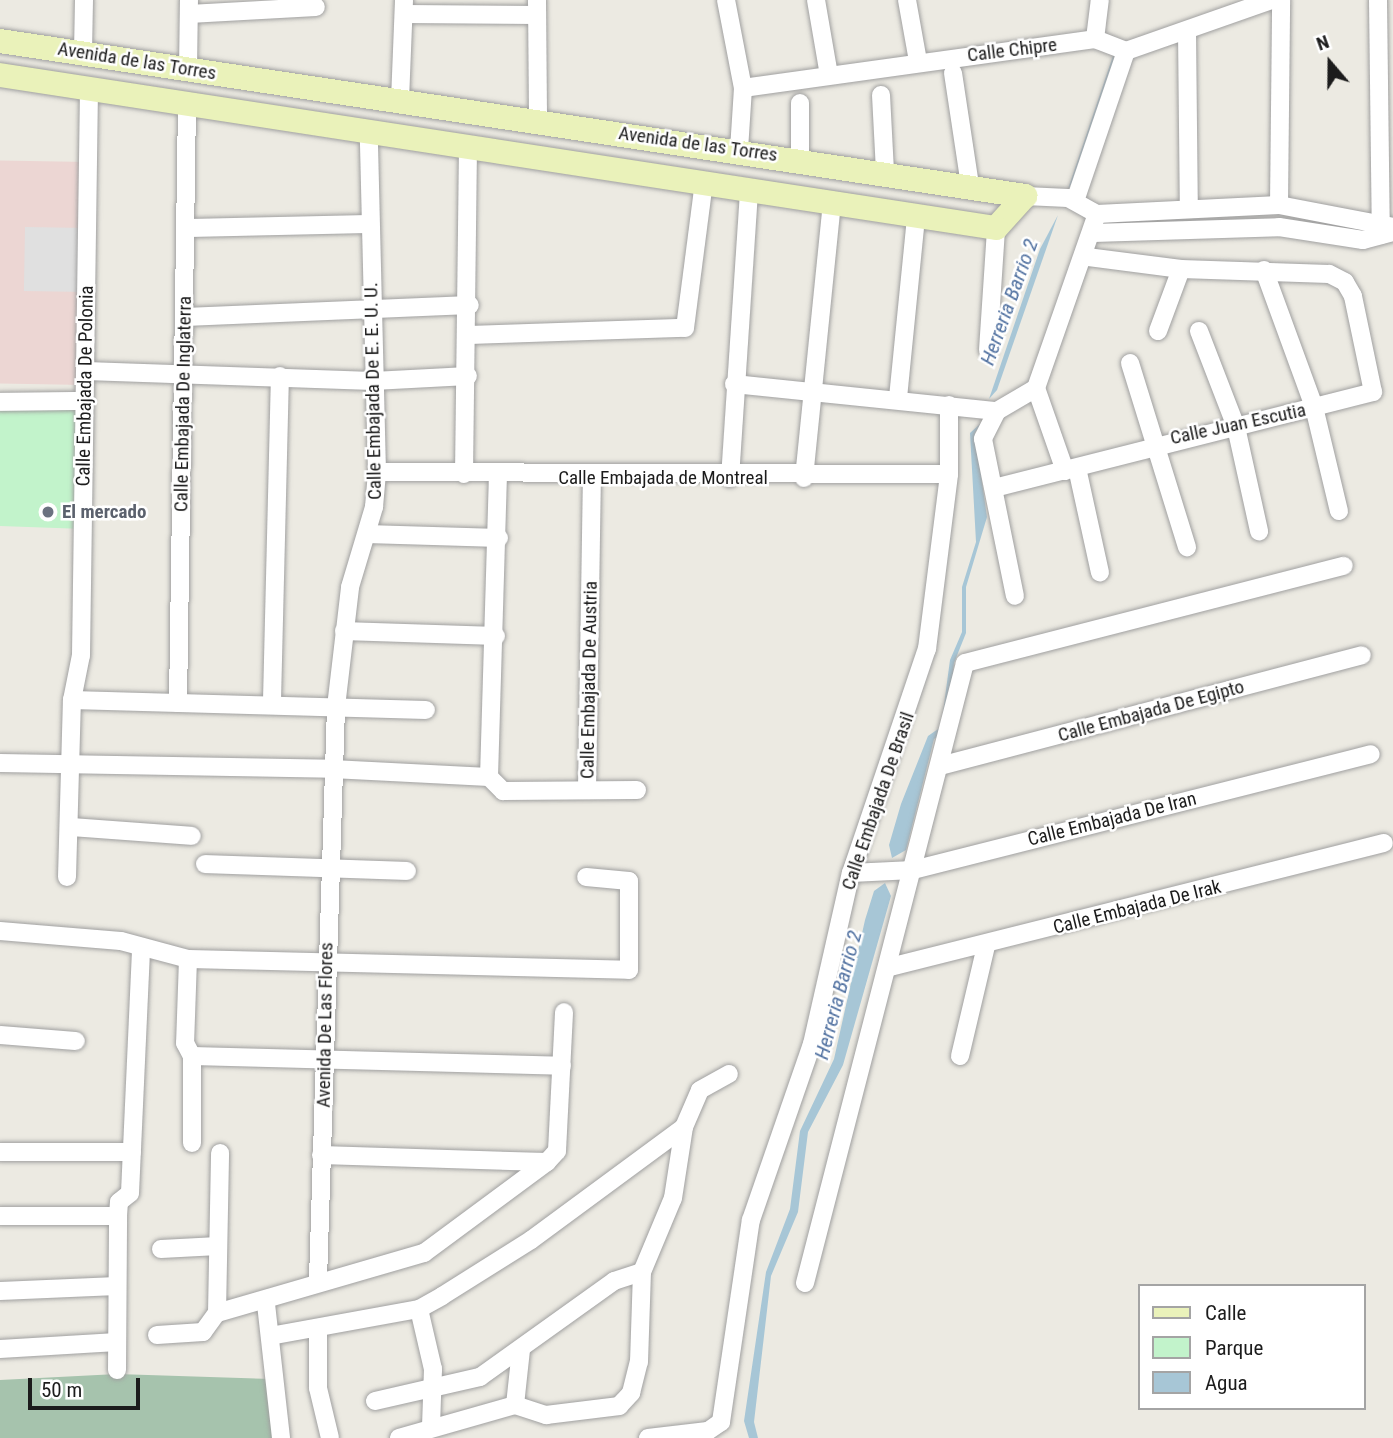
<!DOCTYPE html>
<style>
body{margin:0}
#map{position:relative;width:1393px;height:1438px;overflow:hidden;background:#eceae2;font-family:"Roboto Condensed",sans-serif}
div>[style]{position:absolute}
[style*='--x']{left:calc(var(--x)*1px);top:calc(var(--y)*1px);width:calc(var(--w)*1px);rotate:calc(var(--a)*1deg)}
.commercial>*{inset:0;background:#ecd6d3;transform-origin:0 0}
.cemetery>*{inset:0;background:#a6c3ad}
.park>*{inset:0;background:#c2f3cb;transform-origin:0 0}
.parking>*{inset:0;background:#e0e0e0;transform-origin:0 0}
.water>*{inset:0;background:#a7c6d6}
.roads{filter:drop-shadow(0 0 2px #a0a0a0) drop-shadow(0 0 2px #a0a0a0)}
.street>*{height:18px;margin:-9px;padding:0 9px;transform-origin:9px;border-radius:9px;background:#fff}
.secondary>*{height:24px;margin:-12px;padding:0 12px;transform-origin:12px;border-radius:12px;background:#eaf2ba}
.dots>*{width:19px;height:19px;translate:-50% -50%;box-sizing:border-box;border:4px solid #fff;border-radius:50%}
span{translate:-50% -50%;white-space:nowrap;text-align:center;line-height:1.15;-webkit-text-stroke:5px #fff;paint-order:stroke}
.street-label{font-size:19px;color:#1c1c1c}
.worship-label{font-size:19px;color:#5b616d;font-weight:700}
.left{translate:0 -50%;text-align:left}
.water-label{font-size:21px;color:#5272a1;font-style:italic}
.legend{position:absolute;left:1138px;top:1284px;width:228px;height:126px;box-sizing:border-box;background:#fff;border:2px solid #a4a4a4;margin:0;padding:9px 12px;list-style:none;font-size:21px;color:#1c1c1c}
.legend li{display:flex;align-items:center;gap:14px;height:35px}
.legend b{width:35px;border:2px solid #a4a4a4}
.north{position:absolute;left:1295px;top:28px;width:70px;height:70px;-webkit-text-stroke:5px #fff;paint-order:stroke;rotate:340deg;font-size:19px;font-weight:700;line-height:28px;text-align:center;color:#1c1c1c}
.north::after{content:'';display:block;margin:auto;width:24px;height:32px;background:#1c1c1c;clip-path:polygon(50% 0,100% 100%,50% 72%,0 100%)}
.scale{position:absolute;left:28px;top:1378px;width:112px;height:32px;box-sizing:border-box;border:4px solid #1c1c1c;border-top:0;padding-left:9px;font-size:21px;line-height:24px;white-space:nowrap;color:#1c1c1c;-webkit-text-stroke:5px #fff;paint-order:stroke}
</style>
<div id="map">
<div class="commercial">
<div style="left:88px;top:162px;width:223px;height:88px;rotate:91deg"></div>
</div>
<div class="cemetery">
<div style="clip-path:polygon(117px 1374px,273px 1379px,279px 1438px,0 1438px,0 1380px)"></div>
</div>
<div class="park">
<div style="left:89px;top:406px;width:123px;height:89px;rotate:92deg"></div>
</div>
<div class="parking">
<div style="left:87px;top:228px;width:64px;height:62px;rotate:91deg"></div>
</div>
<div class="water">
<div style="clip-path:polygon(1114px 53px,1118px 53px,1077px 176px,1068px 189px)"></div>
<div style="clip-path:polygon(1058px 215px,997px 390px,989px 399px,1040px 249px)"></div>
<div style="clip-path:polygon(981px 423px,975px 433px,987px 517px,966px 587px,966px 633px,954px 663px,947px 731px,934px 739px,906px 850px,892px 858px,889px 845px,901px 804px,928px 736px,941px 727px,950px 660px,962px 632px,962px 587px,976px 542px,970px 433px)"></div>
<div style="clip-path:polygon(885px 883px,891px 896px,843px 1065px,808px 1132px,798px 1212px,771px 1276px,754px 1422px,758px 1438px,749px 1438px,744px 1421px,766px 1272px,790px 1209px,800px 1131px,834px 1059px,865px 920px,874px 891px)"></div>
</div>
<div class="roads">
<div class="street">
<div style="--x:537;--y:0;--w:121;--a:89.5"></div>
<div style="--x:726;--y:0;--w:90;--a:79.1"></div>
<div style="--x:743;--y:88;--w:62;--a:93.7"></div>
<div style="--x:816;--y:0;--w:76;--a:80.2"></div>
<div style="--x:907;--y:0;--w:62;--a:79.8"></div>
<div style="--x:1378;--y:0;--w:235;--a:89.3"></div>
<div style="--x:189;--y:14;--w:127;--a:-3.2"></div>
<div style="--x:404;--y:14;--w:133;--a:0.4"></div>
<div style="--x:1187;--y:31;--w:177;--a:89.4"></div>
<div style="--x:1095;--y:39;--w:39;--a:-83"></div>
<div style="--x:83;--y:52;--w:52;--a:-88.9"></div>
<div style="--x:188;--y:70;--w:70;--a:-89.2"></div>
<div style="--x:953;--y:73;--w:114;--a:81.4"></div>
<div style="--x:743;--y:88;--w:355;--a:-7.9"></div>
<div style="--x:1095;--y:39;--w:33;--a:21"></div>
<div style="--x:1126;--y:51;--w:155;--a:-19.3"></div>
<div style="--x:881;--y:95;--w:76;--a:87"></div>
<div style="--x:400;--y:100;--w:100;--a:-87.7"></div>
<div style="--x:800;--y:159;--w:56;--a:-90"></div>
<div style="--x:1025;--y:196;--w:43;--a:2.7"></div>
<div style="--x:1068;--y:198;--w:33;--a:29"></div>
<div style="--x:1097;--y:214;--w:182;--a:-2.8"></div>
<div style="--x:1279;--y:205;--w:116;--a:10.9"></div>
<div style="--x:1075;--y:201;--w:158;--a:-71.2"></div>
<div style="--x:1279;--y:205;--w:205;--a:-89.4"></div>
<div style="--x:187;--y:228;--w:183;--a:-1.3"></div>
<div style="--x:1093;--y:233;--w:186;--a:-1.8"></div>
<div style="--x:1279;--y:227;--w:85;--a:8.8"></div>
<div style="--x:1363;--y:240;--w:31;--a:-15"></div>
<div style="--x:1264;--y:270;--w:146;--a:69.9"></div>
<div style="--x:1314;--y:407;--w:107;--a:76.5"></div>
<div style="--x:185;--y:317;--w:285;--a:-2.4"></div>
<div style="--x:1158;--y:331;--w:66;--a:-69.6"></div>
<div style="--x:1199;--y:331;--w:103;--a:68.9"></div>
<div style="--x:1236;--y:427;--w:107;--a:77.5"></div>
<div style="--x:469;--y:335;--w:216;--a:-1.9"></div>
<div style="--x:685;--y:328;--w:147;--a:-82.6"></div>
<div style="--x:988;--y:350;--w:122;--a:-86.2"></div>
<div style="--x:1130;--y:363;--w:193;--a:72.8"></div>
<div style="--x:86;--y:371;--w:287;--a:2"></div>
<div style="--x:373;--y:381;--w:95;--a:-3"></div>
<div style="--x:734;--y:384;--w:264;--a:5.9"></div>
<div style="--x:997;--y:411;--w:45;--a:-30.5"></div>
<div style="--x:1036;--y:388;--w:184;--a:-70.7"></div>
<div style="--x:1036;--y:388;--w:88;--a:70.7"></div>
<div style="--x:898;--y:398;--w:182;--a:-84.3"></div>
<div style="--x:0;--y:402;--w:85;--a:-0.7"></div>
<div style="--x:997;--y:411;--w:31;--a:117"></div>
<div style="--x:983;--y:439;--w:160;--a:78.5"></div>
<div style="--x:1077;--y:468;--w:107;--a:77.6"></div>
<div style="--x:377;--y:472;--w:572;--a:0.2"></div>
<div style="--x:464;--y:474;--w:327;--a:-89.3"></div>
<div style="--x:730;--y:478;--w:290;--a:-86.2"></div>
<div style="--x:804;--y:478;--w:278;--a:-84.2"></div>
<div style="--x:994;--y:488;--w:391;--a:-14.2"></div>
<div style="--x:1373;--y:392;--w:98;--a:-101.8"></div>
<div style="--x:1353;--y:296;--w:16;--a:-120"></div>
<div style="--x:1345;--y:282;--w:18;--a:-153"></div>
<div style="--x:1329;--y:274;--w:148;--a:-178.1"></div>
<div style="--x:1181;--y:269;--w:95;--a:-172.7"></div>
<div style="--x:367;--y:534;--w:132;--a:1.7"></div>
<div style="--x:344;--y:631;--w:152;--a:1.9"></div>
<div style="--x:72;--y:700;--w:354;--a:1.6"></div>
<div style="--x:272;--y:701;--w:325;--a:-88.6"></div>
<div style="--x:178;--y:703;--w:598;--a:-89.14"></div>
<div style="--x:0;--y:763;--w:332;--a:1"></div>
<div style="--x:332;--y:769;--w:157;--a:2.9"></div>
<div style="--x:489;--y:777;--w:20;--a:45"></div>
<div style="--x:503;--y:791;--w:134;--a:-0.4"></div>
<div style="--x:940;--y:766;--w:436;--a:-14.7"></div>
<div style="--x:489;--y:777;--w:301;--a:-88.3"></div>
<div style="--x:587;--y:790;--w:312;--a:-89.1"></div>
<div style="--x:70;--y:827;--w:122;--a:4.2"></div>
<div style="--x:205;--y:864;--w:202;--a:2"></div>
<div style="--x:851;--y:873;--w:62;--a:-2.8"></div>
<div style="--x:913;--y:870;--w:472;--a:-14.2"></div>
<div style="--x:67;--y:877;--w:177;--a:-88.4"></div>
<div style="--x:72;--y:700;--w:46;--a:-78.7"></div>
<div style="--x:81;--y:655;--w:564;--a:-89.19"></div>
<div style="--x:0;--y:931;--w:121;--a:4.7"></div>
<div style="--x:121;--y:941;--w:69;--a:15"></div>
<div style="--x:188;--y:959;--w:441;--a:1.4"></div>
<div style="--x:629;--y:970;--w:89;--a:-90"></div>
<div style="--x:629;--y:881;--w:43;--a:-174.7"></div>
<div style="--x:188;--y:959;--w:84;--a:92"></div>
<div style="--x:185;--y:1043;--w:15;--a:62"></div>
<div style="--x:192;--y:1056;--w:87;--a:90"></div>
<div style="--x:890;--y:967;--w:509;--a:-14.09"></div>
<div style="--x:0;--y:1035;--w:76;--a:4.5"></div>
<div style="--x:192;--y:1056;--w:370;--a:1.5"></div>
<div style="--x:960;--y:1056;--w:113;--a:-76.7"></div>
<div style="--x:0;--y:1152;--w:132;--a:0"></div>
<div style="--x:321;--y:1155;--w:226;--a:1.8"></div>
<div style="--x:0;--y:1216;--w:118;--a:0"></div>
<div style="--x:161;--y:1249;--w:57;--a:-3"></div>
<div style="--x:318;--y:1280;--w:573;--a:-88.2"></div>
<div style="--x:336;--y:707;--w:121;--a:-83.3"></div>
<div style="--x:350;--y:587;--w:84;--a:-73.3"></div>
<div style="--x:374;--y:507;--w:35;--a:-85"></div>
<div style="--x:377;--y:472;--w:339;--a:-91.4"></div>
<div style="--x:805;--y:1283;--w:640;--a:-75.53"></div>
<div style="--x:965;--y:663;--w:391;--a:-14.4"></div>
<div style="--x:0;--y:1291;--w:117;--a:-2.4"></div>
<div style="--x:266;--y:1304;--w:135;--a:83.6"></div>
<div style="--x:419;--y:1309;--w:62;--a:76.9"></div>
<div style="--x:433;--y:1369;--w:56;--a:92"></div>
<div style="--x:217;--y:1313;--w:160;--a:-88.9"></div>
<div style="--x:318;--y:1330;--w:58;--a:90"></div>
<div style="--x:318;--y:1388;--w:51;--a:76.5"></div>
<div style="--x:157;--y:1335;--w:46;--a:-3.7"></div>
<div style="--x:203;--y:1332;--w:24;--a:-54"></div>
<div style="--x:217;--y:1313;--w:216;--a:-16.2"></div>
<div style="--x:424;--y:1253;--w:153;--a:-36.5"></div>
<div style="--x:547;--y:1162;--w:15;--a:-48"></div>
<div style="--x:557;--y:1151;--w:139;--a:-87.1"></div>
<div style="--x:270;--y:1336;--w:151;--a:-10.3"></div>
<div style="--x:419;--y:1309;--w:26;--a:-29"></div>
<div style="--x:442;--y:1296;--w:105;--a:-32.2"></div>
<div style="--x:531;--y:1240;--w:190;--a:-36.4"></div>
<div style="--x:684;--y:1127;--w:40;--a:-66.6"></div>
<div style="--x:700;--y:1090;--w:33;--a:-29"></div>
<div style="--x:0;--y:1349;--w:117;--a:-3.4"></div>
<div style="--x:117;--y:1370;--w:154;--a:-89.6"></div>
<div style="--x:118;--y:1216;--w:14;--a:-86"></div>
<div style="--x:119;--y:1202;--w:14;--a:-39"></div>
<div style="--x:130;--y:1193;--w:246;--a:-87.4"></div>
<div style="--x:375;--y:1401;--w:108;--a:-12.9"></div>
<div style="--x:480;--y:1377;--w:165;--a:-35.6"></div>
<div style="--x:614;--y:1281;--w:29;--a:-18"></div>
<div style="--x:515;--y:1405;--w:55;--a:-83.8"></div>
<div style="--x:399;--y:1438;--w:121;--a:-15.9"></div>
<div style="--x:515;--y:1405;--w:33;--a:18"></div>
<div style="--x:546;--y:1415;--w:74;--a:-7"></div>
<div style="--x:619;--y:1406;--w:18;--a:-47"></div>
<div style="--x:631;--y:1393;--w:32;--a:-76"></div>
<div style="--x:639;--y:1362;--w:90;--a:-88.1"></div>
<div style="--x:642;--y:1272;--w:80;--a:-67.3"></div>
<div style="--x:673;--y:1198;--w:72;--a:-81.2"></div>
<div style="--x:648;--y:1438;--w:60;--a:-6.7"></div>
<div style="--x:708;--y:1431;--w:16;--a:-35"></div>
<div style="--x:721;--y:1422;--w:204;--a:-81.6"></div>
<div style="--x:751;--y:1220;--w:186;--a:-70.9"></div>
<div style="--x:812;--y:1044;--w:175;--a:-77.2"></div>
<div style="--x:851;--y:873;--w:237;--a:-71.3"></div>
<div style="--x:927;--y:649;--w:176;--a:-82.8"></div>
<div style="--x:949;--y:474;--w:69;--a:-90"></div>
</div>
<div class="secondary">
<div style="--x:0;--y:41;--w:1037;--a:8.6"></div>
<div style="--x:1025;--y:196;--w:43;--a:132.2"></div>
<div style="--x:996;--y:228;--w:1008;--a:-171.27"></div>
</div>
</div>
<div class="dots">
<div style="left:48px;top:512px;background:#6b7280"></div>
</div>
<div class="street-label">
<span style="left:1012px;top:50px;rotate:-7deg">Calle Chipre</span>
<span style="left:137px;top:61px;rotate:9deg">Avenida de las Torres</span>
<span style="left:698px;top:144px;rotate:8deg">Avenida de las Torres</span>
<span style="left:85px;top:386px;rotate:-89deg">Calle Embajada De Polonia</span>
<span style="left:373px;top:391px;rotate:-91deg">Calle Embajada De E. E. U. U.</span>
<span style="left:183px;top:404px;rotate:-89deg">Calle Embajada De Inglaterra</span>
<span style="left:1238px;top:424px;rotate:-12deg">Calle Juan Escutia</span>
<span style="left:663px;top:478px">Calle Embajada de Montreal</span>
<span style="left:589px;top:680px;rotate:-89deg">Calle Embajada De Austria</span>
<span style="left:1151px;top:711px;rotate:-15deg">Calle Embajada De Egipto</span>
<span style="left:878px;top:801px;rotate:-71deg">Calle Embajada De Brasil</span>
<span style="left:1112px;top:819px;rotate:-14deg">Calle Embajada De Iran</span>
<span style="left:1137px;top:907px;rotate:-14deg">Calle Embajada De Irak</span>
<span style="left:325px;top:1025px;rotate:-89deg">Avenida De Las Flores</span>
</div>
<div class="worship-label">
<span class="left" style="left:62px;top:512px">El mercado</span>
</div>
<div class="water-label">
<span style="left:1009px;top:302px;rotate:-70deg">Herreria Barrio 2</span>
<span style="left:838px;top:995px;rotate:-75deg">Herreria Barrio 2</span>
</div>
<ul class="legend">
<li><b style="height:9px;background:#eaf2ba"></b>Calle</li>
<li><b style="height:19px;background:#c2f3cb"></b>Parque</li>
<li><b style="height:19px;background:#a7c6d6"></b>Agua</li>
</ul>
<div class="north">N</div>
<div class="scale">50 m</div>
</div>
